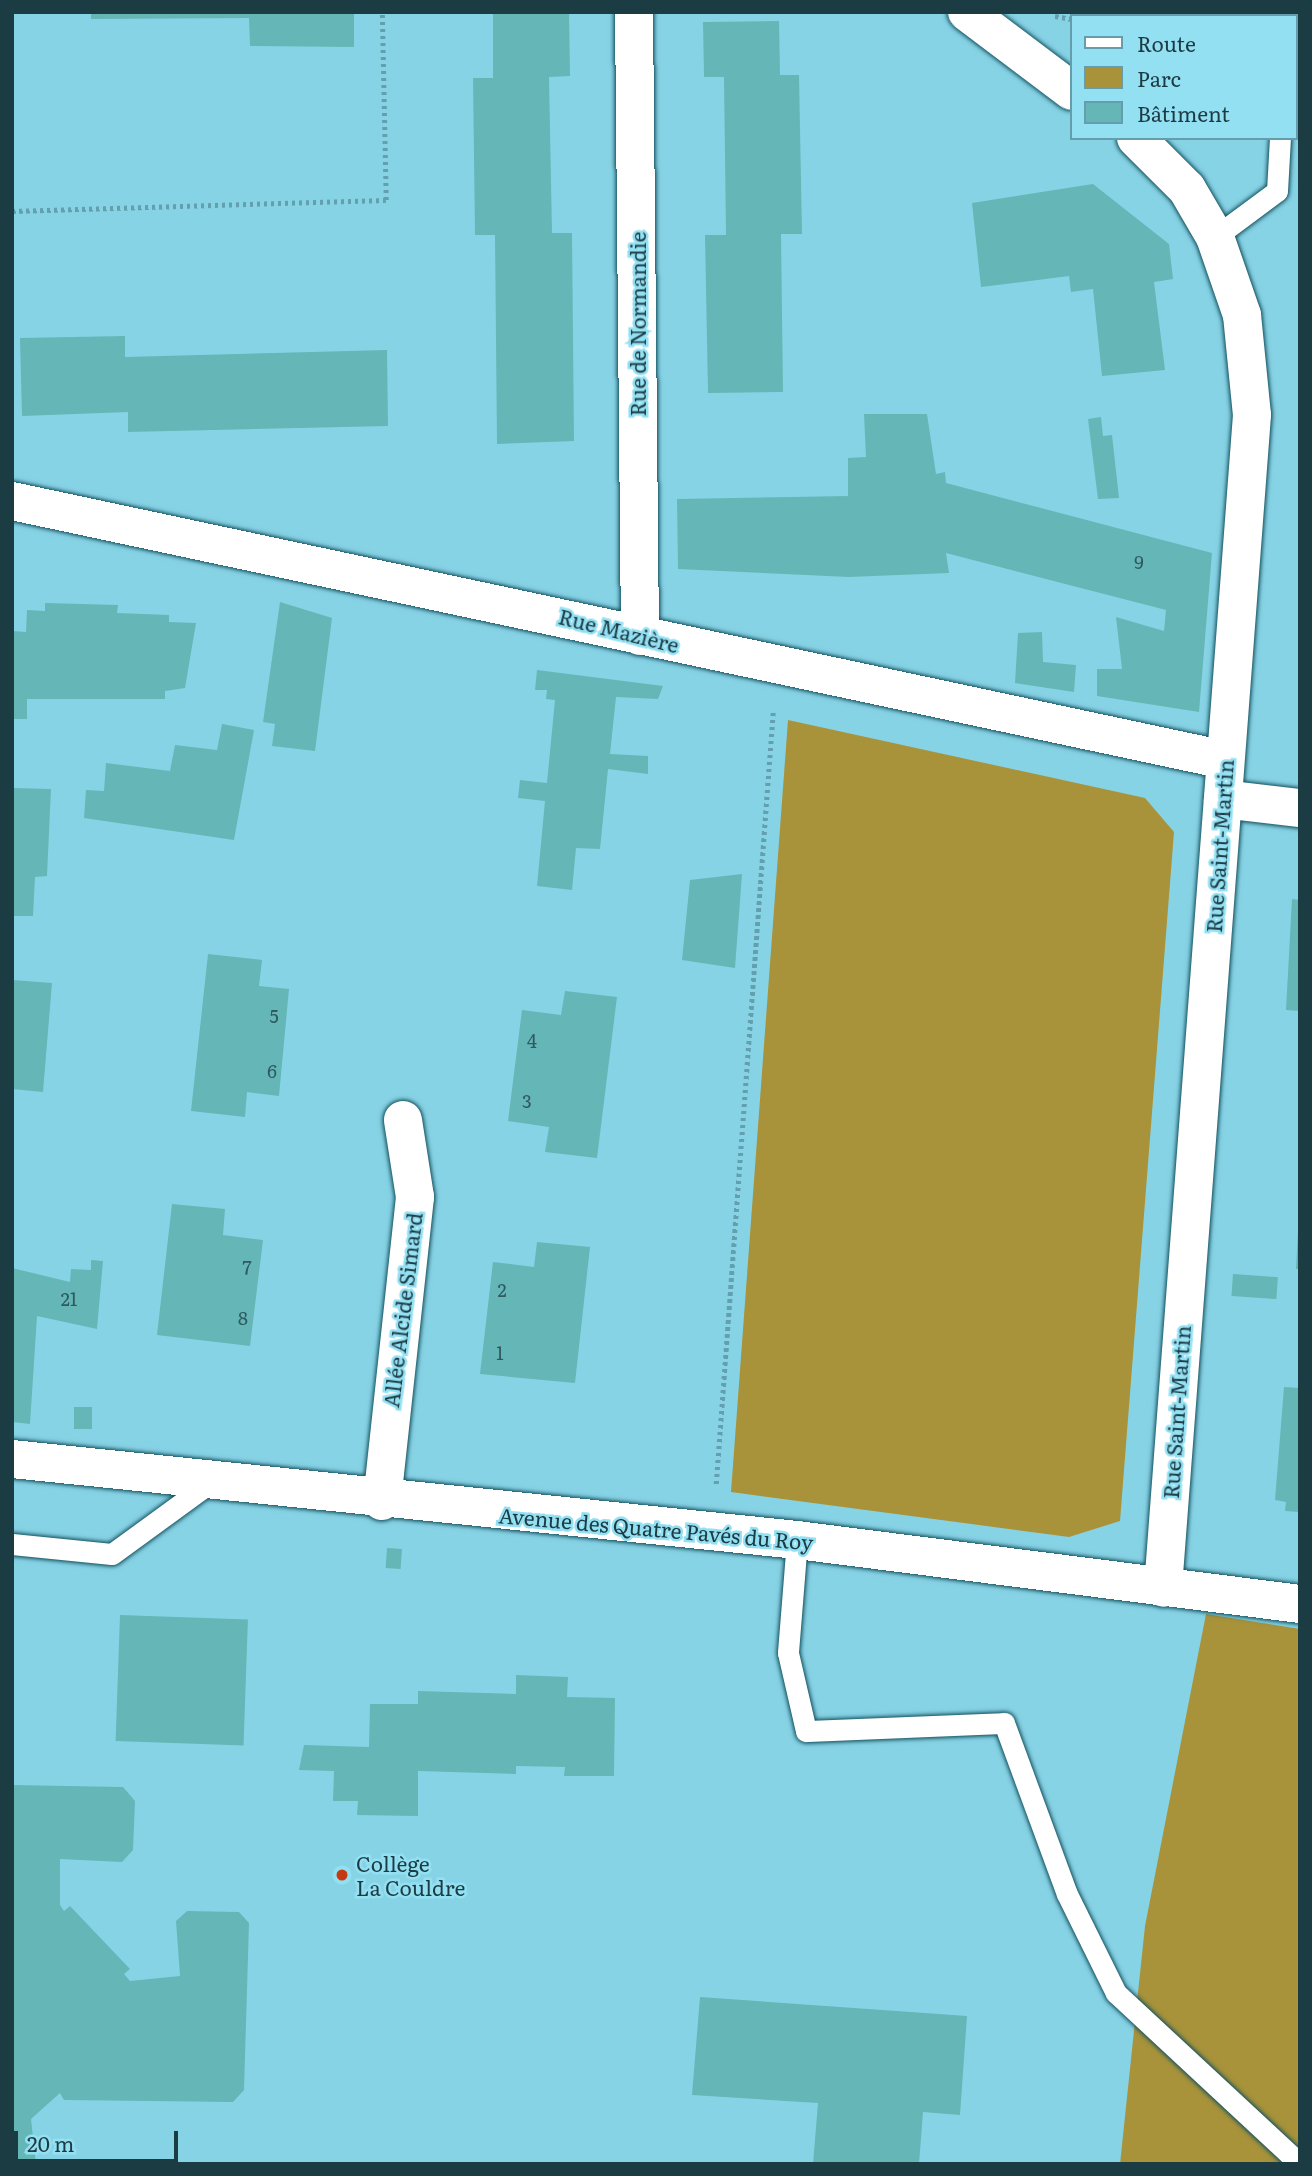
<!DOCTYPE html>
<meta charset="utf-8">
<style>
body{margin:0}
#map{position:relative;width:1312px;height:2176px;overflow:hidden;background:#87d3e6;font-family:Literata,serif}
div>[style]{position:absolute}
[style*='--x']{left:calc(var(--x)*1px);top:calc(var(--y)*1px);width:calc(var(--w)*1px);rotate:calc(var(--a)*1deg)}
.green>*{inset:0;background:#a8933b}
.building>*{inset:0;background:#65b6b6;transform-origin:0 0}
.path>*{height:4.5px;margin-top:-2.25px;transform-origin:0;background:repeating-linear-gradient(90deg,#63a0af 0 3.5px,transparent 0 7px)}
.roads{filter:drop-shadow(0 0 2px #13515e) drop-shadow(0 0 2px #13515e)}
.lane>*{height:21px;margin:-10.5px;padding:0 10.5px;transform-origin:10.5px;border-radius:10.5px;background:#fff}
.street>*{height:38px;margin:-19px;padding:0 19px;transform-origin:19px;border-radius:19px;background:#fff}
.secondary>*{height:38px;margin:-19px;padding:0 19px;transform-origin:19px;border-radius:19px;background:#fff}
.dots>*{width:19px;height:19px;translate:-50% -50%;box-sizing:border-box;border:4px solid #94e0f3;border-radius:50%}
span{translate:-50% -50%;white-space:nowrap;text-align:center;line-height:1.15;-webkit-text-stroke:5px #94e0f3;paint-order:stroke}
.number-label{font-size:18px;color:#2e5a60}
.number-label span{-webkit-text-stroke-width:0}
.street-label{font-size:21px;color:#1c3c44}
.poi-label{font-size:21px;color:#1c3c44}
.left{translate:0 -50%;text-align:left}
.frame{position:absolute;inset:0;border:14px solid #1c3c44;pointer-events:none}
.legend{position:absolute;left:1070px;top:14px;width:228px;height:126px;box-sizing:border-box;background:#94e0f3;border:2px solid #649ead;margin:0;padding:9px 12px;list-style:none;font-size:21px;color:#1c3c44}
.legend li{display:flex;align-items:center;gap:14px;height:35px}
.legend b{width:35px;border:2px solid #649ead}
.scale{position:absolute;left:14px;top:2131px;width:164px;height:32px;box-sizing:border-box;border:4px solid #1c3c44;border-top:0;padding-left:9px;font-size:21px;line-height:24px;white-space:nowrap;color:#1c3c44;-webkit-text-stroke:5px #94e0f3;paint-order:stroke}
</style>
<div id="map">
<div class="green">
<div style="clip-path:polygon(788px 720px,1145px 798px,1174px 832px,1120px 1521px,1069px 1537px,731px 1492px)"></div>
<div style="clip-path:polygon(1206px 1614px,1300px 1629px,1300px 2164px,1120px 2164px,1145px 1926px)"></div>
</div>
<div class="building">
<div style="clip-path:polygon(91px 12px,354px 12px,354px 47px,250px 46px,249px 18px,91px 19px)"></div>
<div style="clip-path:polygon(493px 12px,569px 12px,570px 76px,549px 77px,552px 233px,572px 233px,574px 441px,497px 444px,495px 235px,475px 235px,473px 78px,493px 78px)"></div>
<div style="clip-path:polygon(779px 21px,780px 75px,799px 75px,802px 234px,781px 234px,783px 392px,708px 393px,705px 235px,726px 235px,724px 77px,704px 77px,703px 22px)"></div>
<div style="clip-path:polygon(1093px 184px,1169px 244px,1173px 279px,1154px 282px,1165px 370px,1102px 376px,1093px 289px,1071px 292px,1069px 276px,981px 287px,972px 203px)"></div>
<div style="clip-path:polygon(125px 336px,125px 357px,387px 350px,388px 426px,128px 432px,128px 412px,22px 416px,20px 338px)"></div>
<div style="clip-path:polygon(864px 414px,927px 414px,936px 474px,945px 472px,946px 483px,1212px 553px,1199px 712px,1097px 696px,1097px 669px,1122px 669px,1116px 617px,1164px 631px,1166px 610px,946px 553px,949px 573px,849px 577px,678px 569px,677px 499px,848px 496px,848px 458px,866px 457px)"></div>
<div style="clip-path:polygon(1101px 417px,1103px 436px,1112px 435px,1119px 498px,1098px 499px,1088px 419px)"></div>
<div style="clip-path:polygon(280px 602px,332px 618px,315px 751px,272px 746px,275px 724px,263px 722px)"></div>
<div style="clip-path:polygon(45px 603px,118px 605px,117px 613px,169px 615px,169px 622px,196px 623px,185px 688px,165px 691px,165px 699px,27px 699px,27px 719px,12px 719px,12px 631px,26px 632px,27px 610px,45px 611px)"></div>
<div style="clip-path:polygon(1042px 632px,1043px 662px,1076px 665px,1074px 692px,1015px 683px,1018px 633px)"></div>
<div style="clip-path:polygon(537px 670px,663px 686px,658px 699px,616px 697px,610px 754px,648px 756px,648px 774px,608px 769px,600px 849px,576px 848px,572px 890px,537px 886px,545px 801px,518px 798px,520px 780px,547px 783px,555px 700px,546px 699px,547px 690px,535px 690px)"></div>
<div style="clip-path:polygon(222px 724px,254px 730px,234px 840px,84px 818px,86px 790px,104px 791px,106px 763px,170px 771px,175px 745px,217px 750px)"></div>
<div style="clip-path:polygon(12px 788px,51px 789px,47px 876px,35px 877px,33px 916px,12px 916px)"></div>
<div style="clip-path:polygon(742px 874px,735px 968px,682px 960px,690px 880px)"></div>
<div style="clip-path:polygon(1292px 899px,1300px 900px,1300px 1011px,1286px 1010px)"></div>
<div style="clip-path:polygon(208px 954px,262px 960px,259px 986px,289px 989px,279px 1096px,247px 1092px,245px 1117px,191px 1111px)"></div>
<div style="clip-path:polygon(12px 980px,52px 983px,43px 1092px,12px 1089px)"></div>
<div style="clip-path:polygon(565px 991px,617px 997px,597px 1158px,545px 1152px,549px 1127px,508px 1121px,522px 1010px,561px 1015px)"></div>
<div style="clip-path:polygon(172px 1204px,225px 1209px,223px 1235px,263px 1240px,250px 1346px,157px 1335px)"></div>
<div style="clip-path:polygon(1298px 1231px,1300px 1231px,1300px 1269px,1296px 1269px)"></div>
<div style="clip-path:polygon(537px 1242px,590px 1247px,575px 1383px,480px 1374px,493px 1262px,534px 1267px)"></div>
<div style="clip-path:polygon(91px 1260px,103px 1261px,97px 1329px,37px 1316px,30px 1424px,12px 1422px,12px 1268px,70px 1282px,71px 1269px,91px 1270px)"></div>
<div style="left:1233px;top:1274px;width:45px;height:22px;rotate:4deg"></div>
<div style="clip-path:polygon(1284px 1387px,1300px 1388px,1300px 1512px,1285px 1511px,1286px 1502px,1275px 1500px)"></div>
<div style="left:74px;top:1407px;width:18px;height:22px"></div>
<div style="left:387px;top:1548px;width:15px;height:20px;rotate:4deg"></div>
<div style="left:120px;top:1615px;width:128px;height:126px;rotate:2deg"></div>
<div style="clip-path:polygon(516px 1675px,568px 1677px,567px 1697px,615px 1698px,614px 1776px,564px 1776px,565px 1767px,516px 1766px,516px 1774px,418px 1771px,418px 1816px,357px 1815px,358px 1801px,333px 1801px,334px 1771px,299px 1770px,304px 1745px,369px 1747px,370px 1704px,418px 1704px,418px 1691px,516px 1694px)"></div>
<div style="clip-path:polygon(12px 1785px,123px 1787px,135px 1801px,133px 1850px,122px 1862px,60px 1859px,60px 1905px,64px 1911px,70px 1906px,130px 1969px,124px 1974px,130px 1981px,180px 1976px,176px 1921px,187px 1911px,239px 1912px,249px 1923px,244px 2090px,233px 2102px,64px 2100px,60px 2093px,31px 2119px,36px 2164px,12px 2164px)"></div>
<div style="clip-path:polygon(700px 1997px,967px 2016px,960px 2115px,923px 2112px,919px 2164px,813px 2164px,818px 2103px,692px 2095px)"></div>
</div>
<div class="path">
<div style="--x:1159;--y:12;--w:4;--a:90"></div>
<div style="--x:1055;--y:16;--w:17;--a:10"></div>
<div style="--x:12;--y:211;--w:374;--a:-1.7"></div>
<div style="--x:386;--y:200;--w:188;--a:-91.2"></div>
<div style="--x:716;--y:1484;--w:775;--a:-85.78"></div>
</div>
<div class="roads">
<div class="lane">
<div style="--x:1286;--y:16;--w:4;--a:-90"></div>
<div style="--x:1215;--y:237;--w:77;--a:-36.6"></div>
<div style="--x:1277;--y:191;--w:53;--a:-86.8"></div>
<div style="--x:797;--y:1540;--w:113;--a:94.6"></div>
<div style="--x:788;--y:1653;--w:80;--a:77"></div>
<div style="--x:806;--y:1731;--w:198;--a:-2.3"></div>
<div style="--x:1004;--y:1723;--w:182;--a:69.8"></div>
<div style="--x:1067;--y:1894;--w:110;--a:63.7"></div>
<div style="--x:1116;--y:1993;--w:251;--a:42.9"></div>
<div style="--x:12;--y:1544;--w:100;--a:5.7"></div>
<div style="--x:112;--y:1554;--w:124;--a:-36.1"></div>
</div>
<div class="street">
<div style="--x:634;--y:12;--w:624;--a:89.45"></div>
<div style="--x:12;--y:501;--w:1240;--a:12.05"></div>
<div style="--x:1223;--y:799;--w:78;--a:6.7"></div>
<div style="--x:382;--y:1501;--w:306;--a:-83.8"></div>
<div style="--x:415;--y:1197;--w:78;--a:-98.9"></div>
</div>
<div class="secondary">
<div style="--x:967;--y:12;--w:131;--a:37"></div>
<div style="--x:1136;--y:138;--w:72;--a:45"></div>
<div style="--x:1187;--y:189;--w:56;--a:59.7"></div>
<div style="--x:1215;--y:237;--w:83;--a:70.9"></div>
<div style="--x:1242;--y:315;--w:100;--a:84.3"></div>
<div style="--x:1252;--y:415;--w:1176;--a:94.34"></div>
<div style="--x:12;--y:1459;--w:789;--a:5.89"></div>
<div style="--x:797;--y:1540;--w:507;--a:7.25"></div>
</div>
</div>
<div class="dots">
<div style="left:342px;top:1875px;background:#c43b12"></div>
</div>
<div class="number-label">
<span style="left:1139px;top:562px">9</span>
<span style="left:274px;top:1016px">5</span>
<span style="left:532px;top:1041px">4</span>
<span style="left:272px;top:1071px">6</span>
<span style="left:527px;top:1101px">3</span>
<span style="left:247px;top:1267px">7</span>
<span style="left:502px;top:1290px">2</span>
<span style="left:69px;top:1299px">21</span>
<span style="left:243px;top:1318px">8</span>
<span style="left:500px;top:1353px">1</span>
</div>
<div class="street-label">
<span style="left:637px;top:324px;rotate:-90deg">Rue de Normandie</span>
<span style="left:619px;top:630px;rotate:14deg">Rue Mazière</span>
<span style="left:1219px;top:846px;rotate:-86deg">Rue Saint-Martin</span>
<span style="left:402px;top:1310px;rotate:-83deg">Allée Alcide Simard</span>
<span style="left:1176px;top:1412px;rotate:-86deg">Rue Saint-Martin</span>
<span style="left:656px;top:1528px;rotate:5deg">Avenue des Quatre Pavés du Roy</span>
</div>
<div class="poi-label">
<span class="left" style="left:356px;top:1875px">Collège<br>La Couldre</span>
</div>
<div class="frame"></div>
<ul class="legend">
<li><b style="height:9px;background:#fff"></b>Route</li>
<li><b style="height:19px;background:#a8933b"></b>Parc</li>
<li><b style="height:19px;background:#65b6b6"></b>Bâtiment</li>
</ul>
<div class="scale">20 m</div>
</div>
